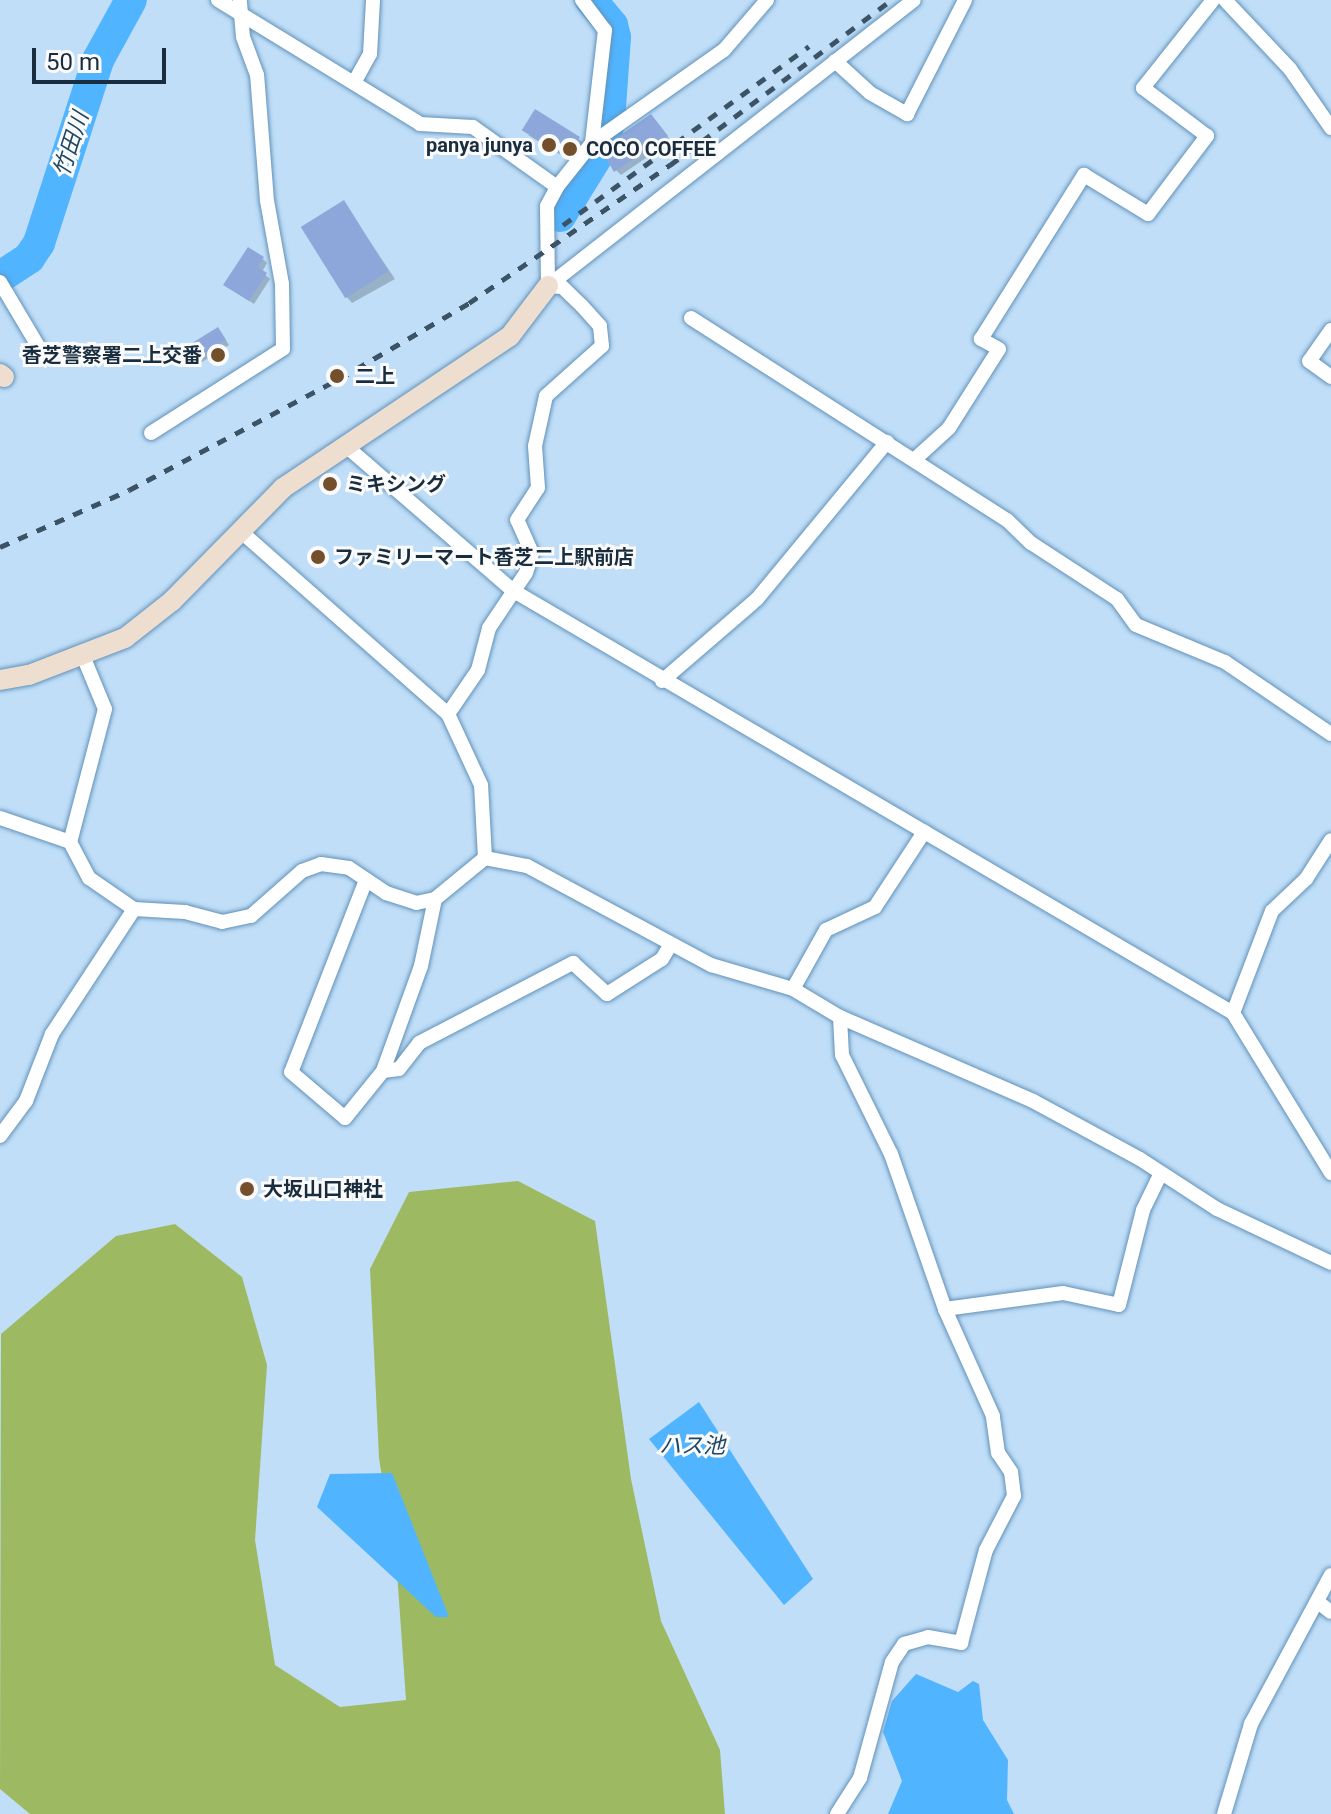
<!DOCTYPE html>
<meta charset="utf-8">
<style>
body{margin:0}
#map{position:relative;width:1331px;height:1814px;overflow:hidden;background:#c0def8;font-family:Roboto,"Noto Sans JP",sans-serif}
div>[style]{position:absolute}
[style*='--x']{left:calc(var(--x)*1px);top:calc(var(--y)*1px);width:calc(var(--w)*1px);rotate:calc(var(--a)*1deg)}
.green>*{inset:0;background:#9dba62}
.water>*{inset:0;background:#51b4ff}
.shadow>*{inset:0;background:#0003}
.river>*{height:32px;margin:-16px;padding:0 16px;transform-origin:16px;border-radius:16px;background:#51b4ff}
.building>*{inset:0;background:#8ea7da;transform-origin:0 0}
.roads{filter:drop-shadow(0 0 2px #6192b9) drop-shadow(0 0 2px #6192b9)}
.street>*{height:14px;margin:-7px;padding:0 7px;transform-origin:7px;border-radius:7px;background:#fff}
.secondary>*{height:20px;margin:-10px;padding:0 10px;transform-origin:10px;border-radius:10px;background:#eddecf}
.rail>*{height:5px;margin-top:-2.5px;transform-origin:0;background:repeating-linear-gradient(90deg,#3c5265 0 10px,transparent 0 20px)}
.dots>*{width:22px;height:22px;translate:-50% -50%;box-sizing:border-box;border:4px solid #fbfbfb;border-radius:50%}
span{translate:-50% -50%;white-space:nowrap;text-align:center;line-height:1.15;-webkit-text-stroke:6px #fbfbfb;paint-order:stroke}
.poi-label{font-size:20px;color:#192d3e;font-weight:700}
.right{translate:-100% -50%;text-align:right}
.left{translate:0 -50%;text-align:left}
.water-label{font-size:22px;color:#204866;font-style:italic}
.scale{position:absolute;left:32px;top:48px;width:134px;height:36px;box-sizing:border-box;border:4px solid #192d3e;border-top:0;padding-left:10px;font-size:24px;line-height:28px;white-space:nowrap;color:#192d3e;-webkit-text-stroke:6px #fbfbfb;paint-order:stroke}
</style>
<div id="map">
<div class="green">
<div style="clip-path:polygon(518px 1181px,595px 1221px,631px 1479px,661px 1621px,720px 1750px,725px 1814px,30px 1814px,0 1789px,1px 1334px,116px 1236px,175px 1224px,242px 1277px,267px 1365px,255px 1540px,275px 1665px,340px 1707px,406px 1700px,397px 1572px,379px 1458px,370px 1269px,409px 1192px)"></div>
</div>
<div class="water">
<div style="clip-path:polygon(699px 1402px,813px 1579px,784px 1605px,649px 1439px)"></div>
<div style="clip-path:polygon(391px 1473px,392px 1473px,449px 1617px,436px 1617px,317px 1507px,330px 1474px)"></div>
<div style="clip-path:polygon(916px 1674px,958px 1692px,973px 1681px,979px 1684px,983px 1720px,1008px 1760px,1007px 1800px,1014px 1814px,888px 1814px,902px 1781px,883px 1732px,892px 1701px)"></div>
</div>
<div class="shadow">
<div style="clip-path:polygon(656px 121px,671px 141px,621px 175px,616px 170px)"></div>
<div style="clip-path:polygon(528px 135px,578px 138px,583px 143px,571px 161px)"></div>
<div style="clip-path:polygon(344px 203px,395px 279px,352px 303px,345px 295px)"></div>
<div style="clip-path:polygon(263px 259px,267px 263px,262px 272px,270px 279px,254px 304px,231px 289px)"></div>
<div style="clip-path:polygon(222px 334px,229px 345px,202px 362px,197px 357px)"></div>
</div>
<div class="river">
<div style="--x:560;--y:216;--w:86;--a:-58.3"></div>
<div style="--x:605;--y:143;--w:22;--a:-80"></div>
<div style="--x:609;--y:121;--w:84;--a:-85.9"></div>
<div style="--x:615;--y:37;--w:12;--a:-104"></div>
<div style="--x:612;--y:25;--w:33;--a:-130"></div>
<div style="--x:0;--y:277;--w:35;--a:-33"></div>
<div style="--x:29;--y:258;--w:18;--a:-56"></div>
<div style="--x:39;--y:243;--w:192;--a:-72.1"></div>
<div style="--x:98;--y:60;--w:68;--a:-61.2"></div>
</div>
<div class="building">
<div style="left:535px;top:109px;width:53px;height:25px;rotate:32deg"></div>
<div style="clip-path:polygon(651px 114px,668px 136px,614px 172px,606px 158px,618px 146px,613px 140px)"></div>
<div style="left:344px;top:200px;width:84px;height:51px;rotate:58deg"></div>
<div style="clip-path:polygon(248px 247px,264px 257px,258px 267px,267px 273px,249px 301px,223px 285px)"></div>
<div style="left:218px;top:327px;width:15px;height:36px;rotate:58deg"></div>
</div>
<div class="roads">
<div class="street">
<div style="--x:218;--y:0;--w:237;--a:31.5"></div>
<div style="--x:420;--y:124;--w:53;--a:3.2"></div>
<div style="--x:473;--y:127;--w:103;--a:35.5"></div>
<div style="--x:582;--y:0;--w:38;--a:53"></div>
<div style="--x:605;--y:30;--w:114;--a:96.6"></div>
<div style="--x:1225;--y:0;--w:95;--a:46.7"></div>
<div style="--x:1290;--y:69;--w:72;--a:55.2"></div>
<div style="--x:835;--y:61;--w:47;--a:42.4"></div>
<div style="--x:870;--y:93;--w:43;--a:29.6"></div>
<div style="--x:907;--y:114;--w:128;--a:-63"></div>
<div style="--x:355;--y:81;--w:31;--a:-61"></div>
<div style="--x:370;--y:54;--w:54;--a:-86.8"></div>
<div style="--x:0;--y:282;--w:80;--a:59.3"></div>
<div style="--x:548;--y:286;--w:464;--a:-38"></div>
<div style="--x:548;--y:286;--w:80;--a:-90.7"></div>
<div style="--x:547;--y:206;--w:21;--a:-62"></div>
<div style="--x:557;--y:187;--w:56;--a:-51.5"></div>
<div style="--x:592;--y:143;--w:161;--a:-35.2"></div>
<div style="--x:724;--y:50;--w:66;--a:-49.3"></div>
<div style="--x:691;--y:318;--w:375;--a:32.6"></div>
<div style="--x:1007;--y:520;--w:33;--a:44"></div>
<div style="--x:1031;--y:543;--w:103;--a:33.1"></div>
<div style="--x:1117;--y:599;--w:32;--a:54"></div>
<div style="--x:1136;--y:625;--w:96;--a:22.6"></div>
<div style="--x:1225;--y:662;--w:128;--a:34.2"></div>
<div style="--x:1331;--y:330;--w:38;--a:125"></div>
<div style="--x:1309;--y:361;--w:27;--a:36"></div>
<div style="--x:151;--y:433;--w:156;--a:-32.5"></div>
<div style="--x:283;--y:349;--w:65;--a:-90.9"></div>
<div style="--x:282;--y:284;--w:84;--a:-100.2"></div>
<div style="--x:267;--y:201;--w:126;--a:-94.5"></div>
<div style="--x:257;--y:75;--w:40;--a:-110.2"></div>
<div style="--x:243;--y:37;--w:37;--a:-95"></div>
<div style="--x:346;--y:446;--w:220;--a:40.9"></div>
<div style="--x:512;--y:590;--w:836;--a:30.4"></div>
<div style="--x:1233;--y:1013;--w:188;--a:58.5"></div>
<div style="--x:914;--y:460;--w:47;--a:-42.4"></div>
<div style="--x:949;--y:428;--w:93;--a:-57.7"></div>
<div style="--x:999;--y:349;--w:21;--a:-151"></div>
<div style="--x:981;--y:339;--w:194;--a:-57.9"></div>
<div style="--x:1084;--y:175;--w:75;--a:31.4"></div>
<div style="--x:1148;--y:214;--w:98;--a:-52.9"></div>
<div style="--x:1207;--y:136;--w:80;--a:-143.1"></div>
<div style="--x:1143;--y:88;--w:112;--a:-51.5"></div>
<div style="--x:83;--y:656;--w:57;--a:67.5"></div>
<div style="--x:105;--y:709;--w:138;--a:104.7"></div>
<div style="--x:70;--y:842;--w:41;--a:62.2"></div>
<div style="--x:89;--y:878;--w:55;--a:34.6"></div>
<div style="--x:134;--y:909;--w:51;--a:3.4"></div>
<div style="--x:185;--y:912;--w:38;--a:15"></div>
<div style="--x:222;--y:922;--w:30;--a:-12"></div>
<div style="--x:251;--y:916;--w:68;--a:-41.4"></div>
<div style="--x:302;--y:871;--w:20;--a:-20"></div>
<div style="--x:321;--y:864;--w:28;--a:8"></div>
<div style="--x:349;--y:868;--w:45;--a:34"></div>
<div style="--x:386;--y:893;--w:32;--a:18"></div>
<div style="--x:416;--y:903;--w:19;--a:-12"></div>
<div style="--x:435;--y:899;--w:65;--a:-39.4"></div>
<div style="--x:485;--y:858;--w:73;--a:-93.1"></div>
<div style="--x:481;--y:785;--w:78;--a:-114.9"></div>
<div style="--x:448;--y:714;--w:278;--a:-138.6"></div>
<div style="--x:662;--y:681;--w:125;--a:-40.8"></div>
<div style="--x:757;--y:599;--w:204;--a:-50.4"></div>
<div style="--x:448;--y:714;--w:53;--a:-55.7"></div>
<div style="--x:478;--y:670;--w:43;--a:-75.3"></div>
<div style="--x:489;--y:628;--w:66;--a:-56.1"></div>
<div style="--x:526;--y:573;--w:21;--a:-73"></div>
<div style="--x:532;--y:553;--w:36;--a:-114"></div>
<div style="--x:517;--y:520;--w:38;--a:-57"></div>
<div style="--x:538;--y:488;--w:42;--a:-94.1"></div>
<div style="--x:535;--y:446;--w:51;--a:-77.6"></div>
<div style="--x:546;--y:396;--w:75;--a:-41.8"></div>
<div style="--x:602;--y:346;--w:20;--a:-96"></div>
<div style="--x:600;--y:326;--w:27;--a:-132"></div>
<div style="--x:582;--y:306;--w:28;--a:-136"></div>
<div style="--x:562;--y:287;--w:14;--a:-176"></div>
<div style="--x:0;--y:818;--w:74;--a:18.9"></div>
<div style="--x:485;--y:858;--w:43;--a:10.8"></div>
<div style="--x:527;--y:866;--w:209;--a:28.3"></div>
<div style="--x:711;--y:965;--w:85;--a:16.3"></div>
<div style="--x:793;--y:989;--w:68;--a:-60.8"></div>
<div style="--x:826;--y:930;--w:54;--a:-25.1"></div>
<div style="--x:875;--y:907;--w:90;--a:-56.8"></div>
<div style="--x:366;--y:880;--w:206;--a:111.3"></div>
<div style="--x:291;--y:1072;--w:71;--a:40.4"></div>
<div style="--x:345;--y:1118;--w:60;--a:-51"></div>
<div style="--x:383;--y:1071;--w:112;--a:-70.1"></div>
<div style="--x:421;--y:966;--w:68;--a:-78.2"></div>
<div style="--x:793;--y:989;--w:55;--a:30.8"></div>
<div style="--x:840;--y:1017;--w:210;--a:23.5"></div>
<div style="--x:1033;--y:1101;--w:122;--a:28.5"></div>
<div style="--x:1140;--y:1159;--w:92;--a:33"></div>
<div style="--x:1217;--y:1209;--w:126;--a:25.3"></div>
<div style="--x:1233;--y:1013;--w:109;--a:-69.1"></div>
<div style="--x:1272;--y:911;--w:47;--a:-43.3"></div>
<div style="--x:1306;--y:879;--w:46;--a:-57.3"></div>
<div style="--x:840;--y:1017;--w:38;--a:87"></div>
<div style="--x:842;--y:1055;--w:110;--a:63.7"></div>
<div style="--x:891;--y:1154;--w:164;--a:70.8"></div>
<div style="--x:945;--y:1309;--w:119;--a:-7.7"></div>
<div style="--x:1063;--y:1293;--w:57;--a:12.1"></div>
<div style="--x:1119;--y:1305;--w:98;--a:-75.8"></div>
<div style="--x:1143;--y:1210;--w:41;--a:-64.1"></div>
<div style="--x:383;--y:1071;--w:16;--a:-7"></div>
<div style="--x:399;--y:1069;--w:33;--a:-52"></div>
<div style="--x:419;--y:1043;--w:174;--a:-27.5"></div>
<div style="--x:573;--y:963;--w:46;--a:42.4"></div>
<div style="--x:607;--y:994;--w:65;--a:-32.5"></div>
<div style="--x:662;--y:959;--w:17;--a:-59"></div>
<div style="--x:0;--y:1136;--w:44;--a:-53.4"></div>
<div style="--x:26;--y:1101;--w:72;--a:-68.8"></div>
<div style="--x:52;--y:1034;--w:149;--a:-56.7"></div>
<div style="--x:1318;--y:1602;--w:16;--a:38"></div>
<div style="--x:837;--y:1814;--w:43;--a:-57.4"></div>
<div style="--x:860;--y:1778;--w:120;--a:-74.6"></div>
<div style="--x:892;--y:1662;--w:22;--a:-56"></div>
<div style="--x:904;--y:1644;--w:25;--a:-16"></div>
<div style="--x:928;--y:1637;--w:34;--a:10"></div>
<div style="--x:961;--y:1643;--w:96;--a:-75"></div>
<div style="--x:986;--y:1550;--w:61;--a:-62.6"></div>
<div style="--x:1014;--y:1496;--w:24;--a:-97"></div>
<div style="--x:1011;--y:1472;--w:23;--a:-124"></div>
<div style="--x:998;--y:1453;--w:37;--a:-98"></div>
<div style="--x:993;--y:1416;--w:117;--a:-114.2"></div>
<div style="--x:1224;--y:1814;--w:94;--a:-73.3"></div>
<div style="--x:1251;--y:1724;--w:169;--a:-61.8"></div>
</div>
<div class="secondary">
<div style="--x:0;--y:374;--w:5;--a:37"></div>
<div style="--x:0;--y:680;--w:29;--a:-10"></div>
<div style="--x:29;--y:675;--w:103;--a:-21.1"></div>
<div style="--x:125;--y:638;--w:60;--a:-38.2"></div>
<div style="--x:172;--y:601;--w:158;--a:-45.5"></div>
<div style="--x:283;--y:488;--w:273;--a:-33.8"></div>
<div style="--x:510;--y:336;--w:63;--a:-52.8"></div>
</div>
</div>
<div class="rail">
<div style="--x:563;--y:225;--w:304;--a:-36"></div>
<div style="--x:0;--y:547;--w:141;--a:-23.8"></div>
<div style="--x:129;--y:490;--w:238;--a:-27.9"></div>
<div style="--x:339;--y:379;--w:151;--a:-30.3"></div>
<div style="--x:469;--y:303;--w:244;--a:-34.5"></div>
<div style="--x:670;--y:165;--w:276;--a:-36.7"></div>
</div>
<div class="dots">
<div style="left:549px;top:145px;background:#744f2b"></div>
<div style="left:570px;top:149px;background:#744f2b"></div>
<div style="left:218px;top:355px;background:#744f2b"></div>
<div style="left:337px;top:376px;background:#744f2b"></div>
<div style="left:330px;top:484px;background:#744f2b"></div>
<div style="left:318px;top:557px;background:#744f2b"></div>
<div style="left:247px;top:1189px;background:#744f2b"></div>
</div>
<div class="poi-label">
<span class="right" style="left:533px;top:145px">panya junya</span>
<span class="left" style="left:586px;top:149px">COCO COFFEE</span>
<span class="right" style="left:202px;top:355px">香芝警察署二上交番</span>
<span class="left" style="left:355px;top:376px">二上</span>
<span class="left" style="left:346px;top:484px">ミキシング</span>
<span class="left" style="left:334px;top:557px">ファミリーマート香芝二上駅前店</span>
<span class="left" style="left:263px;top:1189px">大坂山口神社</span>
</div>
<div class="water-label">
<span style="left:71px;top:144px;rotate:-72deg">竹田川</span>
<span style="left:692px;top:1446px">ハス池</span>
</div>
<div class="scale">50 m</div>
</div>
